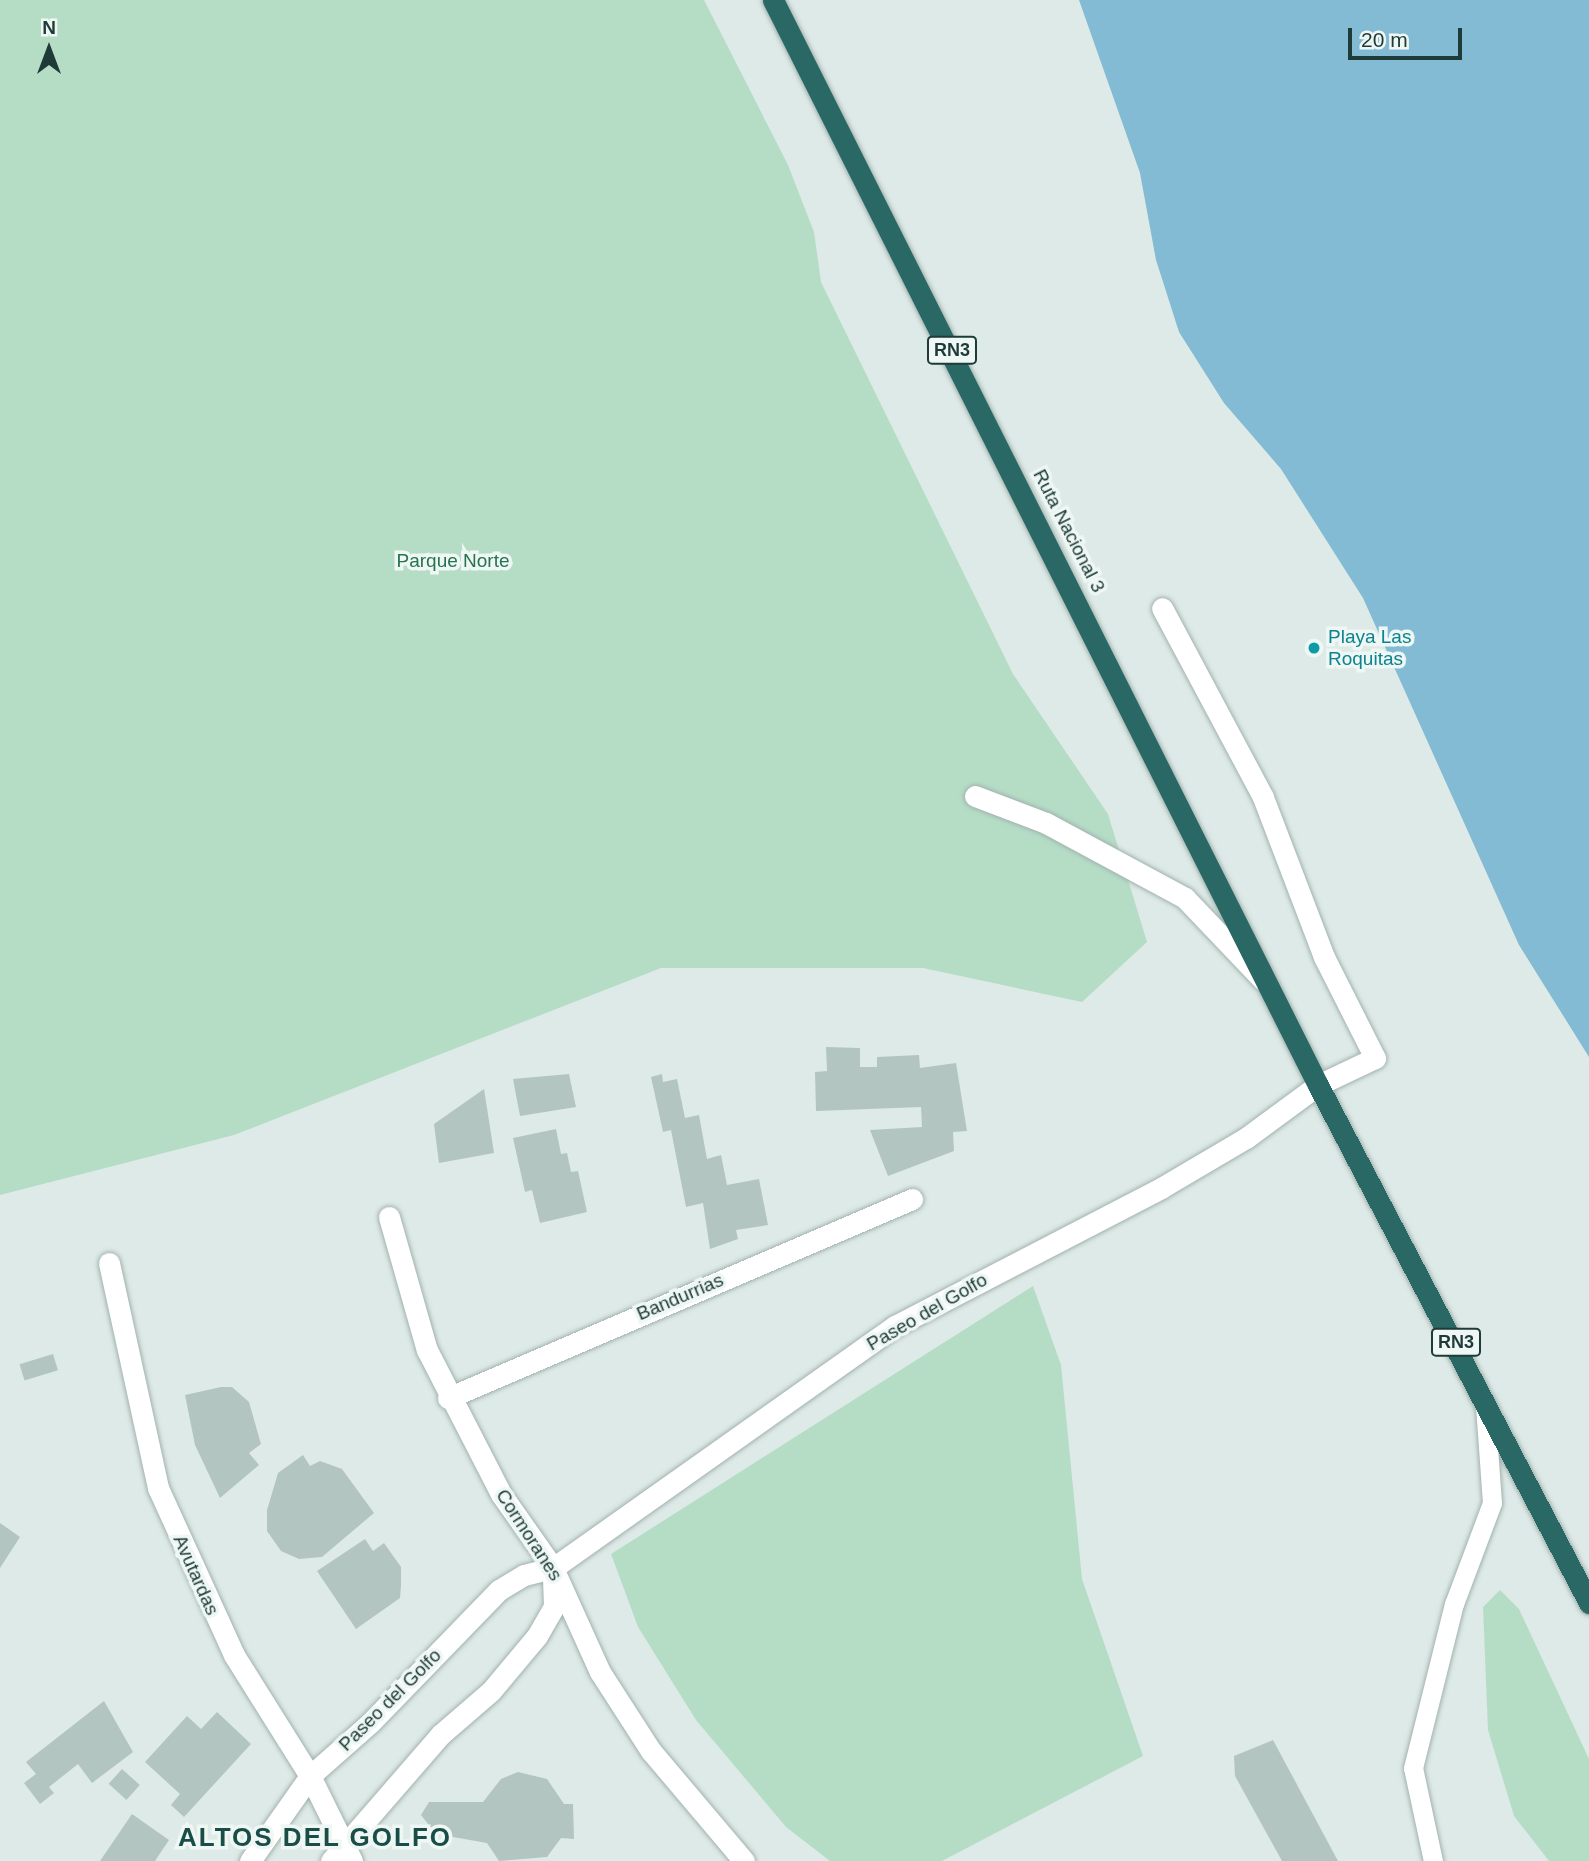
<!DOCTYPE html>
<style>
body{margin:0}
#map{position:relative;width:1589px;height:1861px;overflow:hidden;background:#deeae7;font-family:Arial,sans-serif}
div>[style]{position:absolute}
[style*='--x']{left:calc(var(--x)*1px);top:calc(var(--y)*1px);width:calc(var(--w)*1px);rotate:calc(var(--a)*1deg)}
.green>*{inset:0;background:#b5ddc6}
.water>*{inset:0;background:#82bbd3}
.building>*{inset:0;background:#b3c5c0;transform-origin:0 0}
.roads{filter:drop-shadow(0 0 2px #a1b2af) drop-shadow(0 0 2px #a1b2af)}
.lane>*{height:19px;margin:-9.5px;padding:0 9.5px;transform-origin:9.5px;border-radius:9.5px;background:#fff}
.street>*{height:21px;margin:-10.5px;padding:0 10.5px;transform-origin:10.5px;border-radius:10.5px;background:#fff}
.highway>*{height:21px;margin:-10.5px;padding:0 10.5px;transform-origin:10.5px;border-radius:10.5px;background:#296864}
.dots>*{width:19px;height:19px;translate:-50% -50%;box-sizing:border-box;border:4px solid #eef7f4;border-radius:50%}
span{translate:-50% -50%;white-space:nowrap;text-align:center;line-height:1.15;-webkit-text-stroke:7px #eef7f4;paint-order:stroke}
.shield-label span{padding:2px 5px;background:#eef7f4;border:2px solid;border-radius:5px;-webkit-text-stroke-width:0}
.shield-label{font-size:18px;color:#1e3b37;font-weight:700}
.street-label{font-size:19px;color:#1e3b37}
.park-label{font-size:19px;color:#277350}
.culture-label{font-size:19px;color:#0d838f}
.left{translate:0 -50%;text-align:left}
.district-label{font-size:26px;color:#1a4d48;font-weight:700;letter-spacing:2px}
.north{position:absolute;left:14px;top:14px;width:70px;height:70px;-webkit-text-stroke:5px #eef7f4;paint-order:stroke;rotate:0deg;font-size:19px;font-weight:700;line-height:28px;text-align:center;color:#1e3b37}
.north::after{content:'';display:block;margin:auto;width:24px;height:32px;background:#1e3b37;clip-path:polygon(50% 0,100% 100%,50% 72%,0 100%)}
.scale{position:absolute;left:1348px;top:28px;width:114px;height:32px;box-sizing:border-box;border:4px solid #1e3b37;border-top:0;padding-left:9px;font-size:21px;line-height:24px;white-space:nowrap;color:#1e3b37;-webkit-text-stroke:5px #eef7f4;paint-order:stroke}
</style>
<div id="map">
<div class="green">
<div style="clip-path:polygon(0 0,704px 0,788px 165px,814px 232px,821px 282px,1013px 674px,1108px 814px,1147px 942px,1082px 1002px,923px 968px,661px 968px,234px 1135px,0 1195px)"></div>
<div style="clip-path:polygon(1033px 1286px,1061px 1365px,1082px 1579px,1143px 1756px,942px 1861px,830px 1861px,786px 1827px,696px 1720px,638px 1627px,611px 1554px)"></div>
<div style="clip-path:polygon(1500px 1590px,1519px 1609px,1589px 1759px,1589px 1861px,1549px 1861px,1514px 1816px,1488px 1730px,1483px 1607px)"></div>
</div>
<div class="water">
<div style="clip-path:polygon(1079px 0,1589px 0,1589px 1057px,1519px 945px,1363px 598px,1281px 469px,1224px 403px,1179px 332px,1156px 260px,1140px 173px)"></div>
</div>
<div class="building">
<div style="clip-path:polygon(826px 1047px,860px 1048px,860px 1067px,877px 1067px,877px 1057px,919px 1055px,920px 1068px,956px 1063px,967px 1131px,953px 1132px,954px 1151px,888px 1176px,870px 1130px,922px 1127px,921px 1107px,816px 1111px,815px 1072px,827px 1071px)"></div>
<div style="clip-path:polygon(569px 1074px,576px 1107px,520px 1116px,513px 1079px)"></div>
<div style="clip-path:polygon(662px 1074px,663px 1082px,677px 1079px,685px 1118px,699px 1115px,707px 1159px,721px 1155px,727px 1185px,759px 1179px,768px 1225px,736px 1230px,738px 1239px,710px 1249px,703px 1203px,686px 1207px,671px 1130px,663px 1132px,651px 1077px)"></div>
<div style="clip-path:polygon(484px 1089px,494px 1153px,439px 1163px,434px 1124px)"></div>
<div style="clip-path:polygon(556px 1129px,561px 1154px,567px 1153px,571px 1172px,578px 1171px,587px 1212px,540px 1223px,532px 1190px,525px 1192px,513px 1138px)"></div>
<div style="left:53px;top:1354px;width:17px;height:35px;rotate:73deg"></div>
<div style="clip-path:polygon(221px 1387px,232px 1387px,249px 1402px,261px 1444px,249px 1453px,259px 1465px,220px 1498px,195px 1445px,185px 1395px)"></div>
<div style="clip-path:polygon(303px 1455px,310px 1466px,320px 1461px,342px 1469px,374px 1513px,322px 1557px,299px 1559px,281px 1551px,267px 1531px,267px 1510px,278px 1473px)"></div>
<div style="clip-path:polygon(0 1523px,20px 1537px,0 1568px)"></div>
<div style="clip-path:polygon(365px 1539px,373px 1551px,384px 1543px,401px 1567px,401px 1586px,400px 1598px,356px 1629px,317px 1571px)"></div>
<div style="clip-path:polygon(104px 1701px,133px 1752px,92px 1783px,78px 1764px,49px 1787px,54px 1793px,40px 1804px,24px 1783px,36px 1774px,26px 1762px)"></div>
<div style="clip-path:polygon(217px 1712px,251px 1744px,184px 1817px,171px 1805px,180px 1794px,145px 1762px,187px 1716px,201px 1729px)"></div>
<div style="clip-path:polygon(1273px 1740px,1338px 1861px,1282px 1861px,1235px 1776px,1234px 1756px)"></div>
<div style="left:122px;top:1769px;width:24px;height:20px;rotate:42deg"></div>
<div style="clip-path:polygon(518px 1772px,547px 1779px,564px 1804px,573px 1804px,574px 1839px,561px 1838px,547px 1857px,499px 1861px,487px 1843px,436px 1834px,421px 1815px,429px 1802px,483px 1802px,501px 1779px)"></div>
<div style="clip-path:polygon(132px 1814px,169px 1840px,155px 1861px,100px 1861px)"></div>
</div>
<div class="roads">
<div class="lane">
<div style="--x:1433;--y:1861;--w:95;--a:-102.1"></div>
<div style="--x:1413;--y:1768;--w:169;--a:-76"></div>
<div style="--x:1454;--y:1604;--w:108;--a:-69.4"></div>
<div style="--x:1492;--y:1503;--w:98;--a:-94.1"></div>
</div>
<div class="street">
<div style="--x:975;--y:796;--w:76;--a:20.8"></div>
<div style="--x:1046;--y:823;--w:158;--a:28.3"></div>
<div style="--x:1185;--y:898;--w:113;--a:46.4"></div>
<div style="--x:389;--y:1217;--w:138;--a:74.1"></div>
<div style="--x:427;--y:1350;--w:162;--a:62.8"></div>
<div style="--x:501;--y:1494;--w:90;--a:54.9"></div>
<div style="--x:553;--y:1568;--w:114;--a:65.7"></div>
<div style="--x:600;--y:1672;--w:94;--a:57.2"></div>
<div style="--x:651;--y:1751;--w:144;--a:49.8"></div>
<div style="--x:109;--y:1263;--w:230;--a:77.7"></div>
<div style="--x:158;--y:1488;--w:183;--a:65.5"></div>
<div style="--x:234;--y:1655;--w:143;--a:57.9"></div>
<div style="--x:310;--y:1776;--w:95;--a:63.7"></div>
<div style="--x:448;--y:1398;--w:505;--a:-23.21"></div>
<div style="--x:250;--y:1861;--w:104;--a:-54.8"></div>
<div style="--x:310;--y:1776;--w:80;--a:-41.5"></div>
<div style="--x:370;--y:1723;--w:185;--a:-45.9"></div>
<div style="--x:499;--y:1590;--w:29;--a:-31"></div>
<div style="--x:524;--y:1575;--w:30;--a:-14"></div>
<div style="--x:553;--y:1568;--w:419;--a:-35.3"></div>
<div style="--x:895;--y:1326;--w:300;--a:-27.4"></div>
<div style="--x:1161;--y:1188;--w:99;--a:-30.5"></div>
<div style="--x:1246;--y:1138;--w:89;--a:-36.4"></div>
<div style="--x:1318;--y:1085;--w:63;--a:-25.3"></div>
<div style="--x:1375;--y:1058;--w:113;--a:-116.8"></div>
<div style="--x:1324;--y:957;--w:171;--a:-110.9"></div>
<div style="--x:1263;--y:797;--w:214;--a:-118.1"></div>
<div style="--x:331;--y:1861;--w:167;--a:-49.1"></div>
<div style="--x:440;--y:1735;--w:67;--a:-40.8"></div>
<div style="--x:491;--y:1691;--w:72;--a:-50.1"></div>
<div style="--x:537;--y:1636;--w:34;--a:-60"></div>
<div style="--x:554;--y:1606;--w:29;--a:-92"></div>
</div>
<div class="highway">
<div style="--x:773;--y:0;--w:1214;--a:63.33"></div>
<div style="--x:1318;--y:1085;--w:585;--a:62.38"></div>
</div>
</div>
<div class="dots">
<div style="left:1314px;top:648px;background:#0f9aa8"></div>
</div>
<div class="shield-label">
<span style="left:952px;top:350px">RN3</span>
<span style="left:1456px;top:1342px">RN3</span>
</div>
<div class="street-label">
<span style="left:1069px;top:531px;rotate:63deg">Ruta Nacional 3</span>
<span style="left:680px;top:1297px;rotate:-23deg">Bandurrias</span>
<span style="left:927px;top:1312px;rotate:-30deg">Paseo del Golfo</span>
<span style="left:529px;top:1535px;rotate:57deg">Cormoranes</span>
<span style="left:196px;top:1575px;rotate:66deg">Avutardas</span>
<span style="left:390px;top:1700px;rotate:-45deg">Paseo del Golfo</span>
</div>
<div class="park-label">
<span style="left:453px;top:561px">Parque Norte</span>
</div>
<div class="culture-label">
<span class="left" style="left:1328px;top:648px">Playa Las<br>Roquitas</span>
</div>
<div class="district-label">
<span style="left:315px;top:1838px">ALTOS DEL GOLFO</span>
</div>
<div class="north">N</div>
<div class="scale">20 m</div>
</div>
